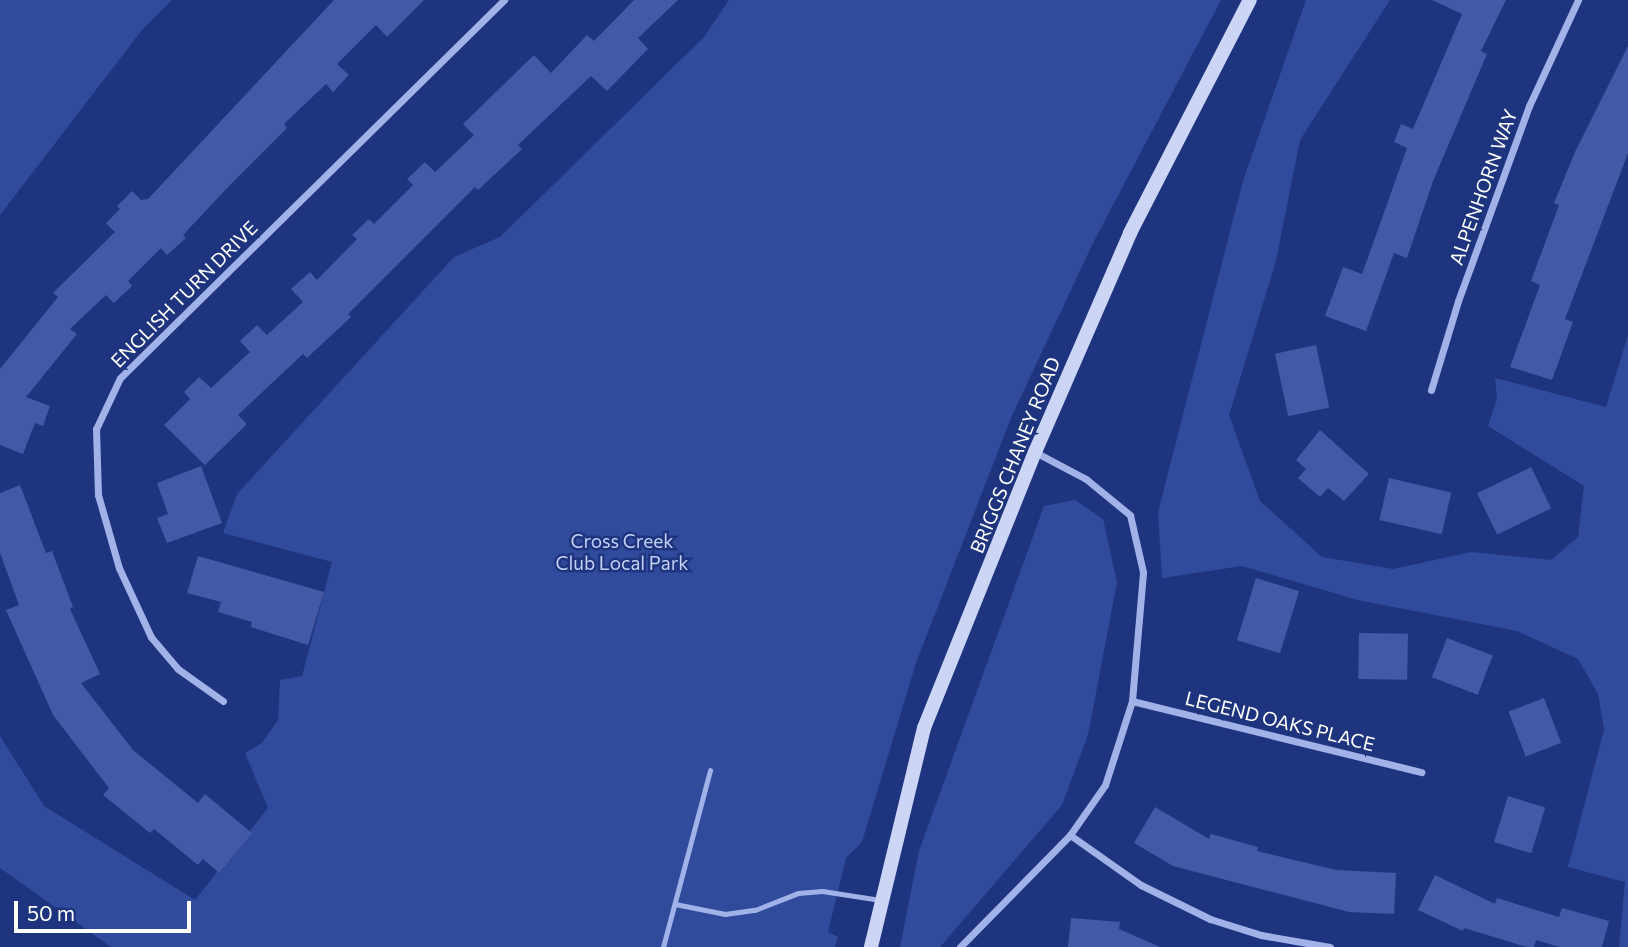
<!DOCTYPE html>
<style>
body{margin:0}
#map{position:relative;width:1628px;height:947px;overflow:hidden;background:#1e347e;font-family:Commissioner,sans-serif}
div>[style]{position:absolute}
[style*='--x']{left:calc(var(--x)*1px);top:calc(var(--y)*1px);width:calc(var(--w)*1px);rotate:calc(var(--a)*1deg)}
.green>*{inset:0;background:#314b9c}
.building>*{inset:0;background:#4359a5;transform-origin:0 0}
.service>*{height:5px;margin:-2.5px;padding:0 2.5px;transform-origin:2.5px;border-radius:2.5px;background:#a1b2e8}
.minor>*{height:7px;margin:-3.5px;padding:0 3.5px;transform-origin:3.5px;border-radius:3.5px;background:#a1b2e8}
.secondary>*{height:14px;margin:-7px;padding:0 7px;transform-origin:7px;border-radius:7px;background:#ccd5f6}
span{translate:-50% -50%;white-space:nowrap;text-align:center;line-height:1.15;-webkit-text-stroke:5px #1e347e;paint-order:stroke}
.street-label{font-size:19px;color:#fff}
.park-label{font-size:19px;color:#c5d1f6}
.scale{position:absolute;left:14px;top:901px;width:177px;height:32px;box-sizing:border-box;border:4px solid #fff;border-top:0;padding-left:9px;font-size:21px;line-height:24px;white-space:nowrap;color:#fff;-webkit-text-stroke:5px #1e347e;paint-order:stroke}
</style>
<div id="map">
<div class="green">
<div style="clip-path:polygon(0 0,172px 0,142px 30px,0 215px)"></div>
<div style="clip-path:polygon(729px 0,1221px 0,1092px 245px,1011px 418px,916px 663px,862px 842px,846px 858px,828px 932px,838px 937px,835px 947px,111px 947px,0 868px,0 736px,44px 806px,195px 900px,268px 808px,245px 753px,262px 743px,278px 720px,280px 680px,302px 676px,332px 562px,223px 533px,237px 494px,454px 257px,500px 237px,704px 37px)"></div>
<div style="clip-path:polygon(1306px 0,1390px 0,1300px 140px,1276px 261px,1229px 415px,1260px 501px,1322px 557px,1393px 569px,1471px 552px,1551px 560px,1578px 537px,1584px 486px,1488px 426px,1497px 399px,1495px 378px,1606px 407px,1628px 335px,1628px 947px,1619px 947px,1625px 882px,1568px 867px,1604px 730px,1598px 694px,1578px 659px,1517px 631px,1358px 600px,1242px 566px,1162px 578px,1158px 512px,1243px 181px)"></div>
<div style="clip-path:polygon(1075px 500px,1103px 519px,1117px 582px,1088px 735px,1062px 805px,940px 947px,900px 947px,919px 851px,1044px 506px)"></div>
</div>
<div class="building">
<div style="clip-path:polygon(334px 0,424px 0,387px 37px,376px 25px,337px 64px,349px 75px,333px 92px,326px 84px,284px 124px,287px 128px,230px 185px,183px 235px,186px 238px,167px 255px,161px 248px,128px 281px,132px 286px,114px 303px,106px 295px,70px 329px,77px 334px,26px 397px,50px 406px,43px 426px,35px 423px,23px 454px,0 445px,0 369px,58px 297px,53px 293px,115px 232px,106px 223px,120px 209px,117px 206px,132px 191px,141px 200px,148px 199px)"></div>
<div style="clip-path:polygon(634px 0,678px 0,638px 38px,648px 49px,607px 91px,591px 76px,518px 145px,522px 149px,478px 190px,475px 187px,348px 314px,351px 317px,307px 358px,303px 354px,238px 415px,247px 424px,205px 465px,164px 425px,190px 399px,184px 392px,199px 377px,211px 388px,250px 352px,240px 341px,257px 325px,267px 335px,303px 302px,291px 289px,310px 272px,317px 280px,357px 239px,352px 235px,369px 219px,374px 224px,413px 185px,407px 179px,425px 162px,435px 172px,474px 135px,463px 124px,534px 55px,551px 73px,587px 35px,594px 41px)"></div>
<div style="clip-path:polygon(1432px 0,1506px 0,1481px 51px,1487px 54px,1433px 181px,1407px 258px,1394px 253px,1366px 331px,1325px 316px,1343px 267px,1362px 274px,1407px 148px,1394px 142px,1401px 124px,1413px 129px,1462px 14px)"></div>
<div style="clip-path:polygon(1628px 46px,1628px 153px,1565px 319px,1573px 322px,1552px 380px,1510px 367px,1540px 285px,1531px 281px,1559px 205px,1554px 203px,1575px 152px)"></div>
<div style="left:1316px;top:345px;width:64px;height:42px;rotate:78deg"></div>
<div style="clip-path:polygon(1320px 430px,1369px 474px,1344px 501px,1328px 488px,1320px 497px,1298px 478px,1306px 469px,1296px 460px)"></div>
<div style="clip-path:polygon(201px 466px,222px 523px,167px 543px,157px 518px,168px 514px,157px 483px)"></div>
<div style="left:1531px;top:467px;width:46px;height:60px;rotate:64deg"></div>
<div style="left:1389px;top:478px;width:64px;height:43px;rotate:13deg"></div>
<div style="clip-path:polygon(20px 485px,46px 553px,52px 551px,73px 607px,70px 609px,100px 674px,81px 683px,133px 750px,198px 803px,205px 794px,252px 833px,219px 873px,203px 859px,198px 865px,154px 829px,150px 833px,103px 795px,109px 788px,53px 715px,6px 610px,19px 605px,0 553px,0 493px)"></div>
<div style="clip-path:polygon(198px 556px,324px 592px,308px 645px,251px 627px,252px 622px,218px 612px,221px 602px,187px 593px)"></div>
<div style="left:1256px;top:578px;width:45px;height:65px;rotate:17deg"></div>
<div style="left:1359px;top:633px;width:49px;height:46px;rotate:1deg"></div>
<div style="left:1447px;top:638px;width:49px;height:42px;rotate:21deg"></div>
<div style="left:1544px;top:698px;width:48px;height:38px;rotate:69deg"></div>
<div style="left:1508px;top:796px;width:39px;height:48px;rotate:17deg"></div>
<div style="clip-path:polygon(1155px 807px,1209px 839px,1211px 834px,1258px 847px,1257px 851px,1336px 870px,1396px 873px,1394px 914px,1349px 912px,1173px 866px,1134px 843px)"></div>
<div style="clip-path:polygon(1435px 875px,1495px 904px,1497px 898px,1559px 917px,1562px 908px,1609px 921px,1602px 947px,1559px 947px,1536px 940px,1534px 947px,1527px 947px,1464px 928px,1463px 931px,1418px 910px)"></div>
<div style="clip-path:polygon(1071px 918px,1120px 922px,1119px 929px,1160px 947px,1068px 947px)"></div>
</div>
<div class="service">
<div style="--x:675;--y:904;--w:51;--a:11.3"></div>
<div style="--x:725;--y:914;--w:30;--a:-8"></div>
<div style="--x:755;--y:910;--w:46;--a:-21.6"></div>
<div style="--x:798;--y:893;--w:24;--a:-5"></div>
<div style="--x:822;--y:891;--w:59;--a:8.8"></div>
<div style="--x:663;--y:947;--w:183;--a:-75.1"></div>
</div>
<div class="minor">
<div style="--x:1431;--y:390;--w:93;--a:-73.1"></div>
<div style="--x:1458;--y:301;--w:208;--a:-70"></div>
<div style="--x:1529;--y:106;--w:117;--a:-65.2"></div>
<div style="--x:223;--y:701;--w:55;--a:-144.6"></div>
<div style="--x:178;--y:669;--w:42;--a:-130.2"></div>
<div style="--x:151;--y:637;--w:76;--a:-114.9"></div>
<div style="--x:119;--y:568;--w:76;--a:-106"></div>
<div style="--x:98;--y:495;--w:66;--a:-91.7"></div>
<div style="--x:96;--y:429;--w:56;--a:-64.8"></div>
<div style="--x:120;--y:378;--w:539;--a:-44.55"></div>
<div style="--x:1132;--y:701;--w:298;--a:13.8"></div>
<div style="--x:1070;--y:835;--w:87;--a:35.2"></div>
<div style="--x:1141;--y:885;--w:77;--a:26.2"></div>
<div style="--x:1210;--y:919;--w:53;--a:17.4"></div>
<div style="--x:1261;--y:935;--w:70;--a:9.9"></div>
<div style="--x:960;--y:947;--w:157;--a:-45.5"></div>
<div style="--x:1070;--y:835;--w:61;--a:-55"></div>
<div style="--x:1105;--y:785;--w:88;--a:-72.2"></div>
<div style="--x:1132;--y:701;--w:129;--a:-85.1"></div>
<div style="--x:1143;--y:572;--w:58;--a:-102.8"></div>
<div style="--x:1130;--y:515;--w:57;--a:-140.7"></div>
<div style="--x:1086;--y:479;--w:58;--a:-152.1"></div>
</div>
<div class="secondary">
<div style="--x:871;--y:947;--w:225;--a:-76.4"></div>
<div style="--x:924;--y:728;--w:297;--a:-68.1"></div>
<div style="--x:1035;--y:452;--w:239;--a:-66.5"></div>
<div style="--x:1130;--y:233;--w:262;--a:-62.8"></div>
</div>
<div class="street-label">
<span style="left:1483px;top:187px;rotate:-70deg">ALPENHORN WAY</span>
<span style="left:184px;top:294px;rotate:-45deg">ENGLISH TURN DRIVE</span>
<span style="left:1015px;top:455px;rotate:-68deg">BRIGGS CHANEY ROAD</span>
<span style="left:1280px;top:721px;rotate:14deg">LEGEND OAKS PLACE</span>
</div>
<div class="park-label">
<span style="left:622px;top:552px">Cross Creek<br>Club Local Park</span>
</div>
<div class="scale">50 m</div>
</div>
